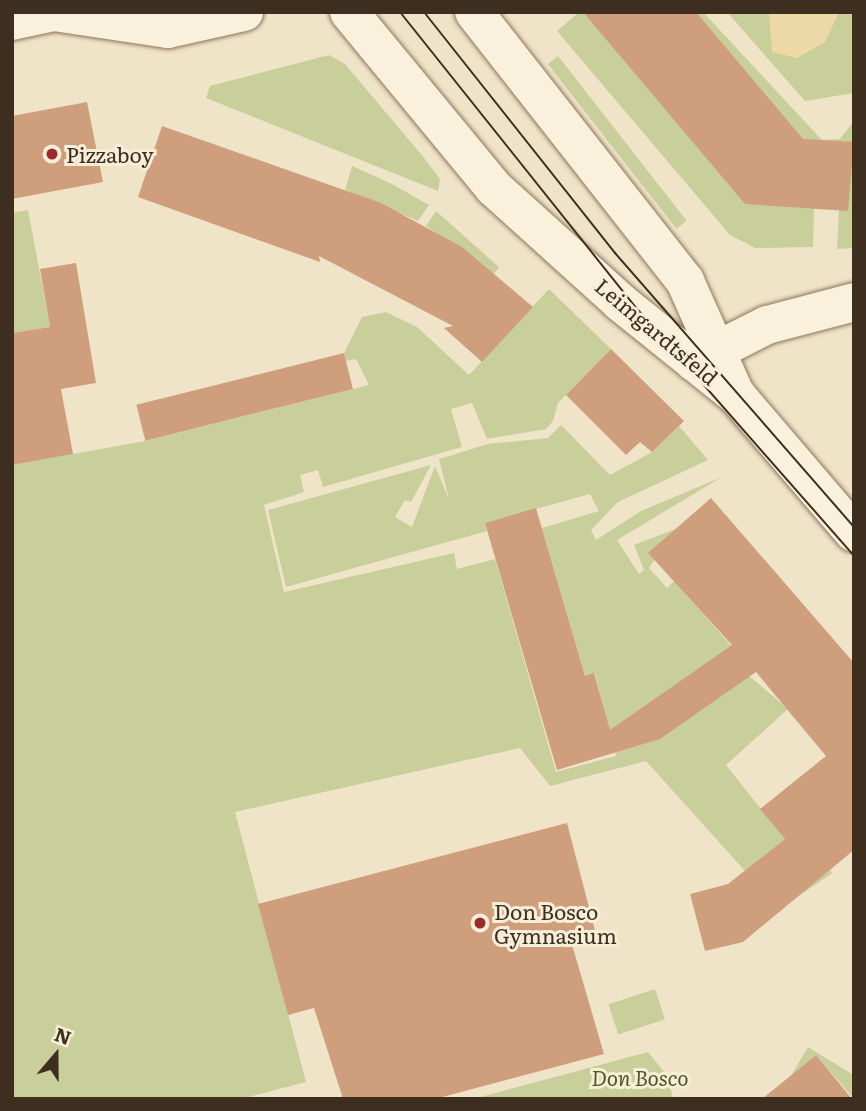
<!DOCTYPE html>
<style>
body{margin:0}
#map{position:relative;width:866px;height:1111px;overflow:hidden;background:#f0e4c8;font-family:Literata,serif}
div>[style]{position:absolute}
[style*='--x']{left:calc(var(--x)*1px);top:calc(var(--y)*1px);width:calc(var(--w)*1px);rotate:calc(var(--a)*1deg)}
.green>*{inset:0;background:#c9cf9b;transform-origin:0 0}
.sand>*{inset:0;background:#ecd9a5}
.building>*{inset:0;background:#cf9f7d;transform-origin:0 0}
.roads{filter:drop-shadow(0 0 2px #8d765c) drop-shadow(0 0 2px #8d765c)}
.minor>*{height:38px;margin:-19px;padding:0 19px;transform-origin:19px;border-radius:19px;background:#faf1dc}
.secondary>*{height:38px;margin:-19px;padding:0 19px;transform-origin:19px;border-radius:19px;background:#faf1dc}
.tram>*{height:2px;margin:-1px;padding:0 1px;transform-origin:1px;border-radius:1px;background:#3d2e20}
.dots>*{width:19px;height:19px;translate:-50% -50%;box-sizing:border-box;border:4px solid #f7eed8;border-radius:50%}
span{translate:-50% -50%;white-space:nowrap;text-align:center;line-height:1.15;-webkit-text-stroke:6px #f7eed8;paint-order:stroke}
.poi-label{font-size:21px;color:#3d2e20}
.left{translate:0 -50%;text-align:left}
.street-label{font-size:21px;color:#3d2e20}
.park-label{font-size:21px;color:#4d5a26;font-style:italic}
.frame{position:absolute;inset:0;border:14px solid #3d2e20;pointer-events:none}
.north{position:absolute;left:21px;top:1020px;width:70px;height:70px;-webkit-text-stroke:5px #f7eed8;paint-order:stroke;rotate:20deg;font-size:19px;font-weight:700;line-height:28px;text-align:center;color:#3d2e20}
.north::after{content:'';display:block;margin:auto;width:24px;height:32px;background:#3d2e20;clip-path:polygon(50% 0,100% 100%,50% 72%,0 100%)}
</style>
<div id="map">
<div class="green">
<div style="clip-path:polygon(579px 12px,703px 12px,822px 140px,840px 139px,853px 122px,854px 105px,854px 248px,837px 249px,839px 210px,814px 209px,813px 247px,755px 248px,730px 235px,557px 31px)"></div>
<div style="clip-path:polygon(727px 12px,854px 12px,854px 93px,805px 101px)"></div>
<div style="clip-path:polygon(329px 55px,345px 64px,425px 159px,440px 179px,438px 191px,206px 98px,210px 86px)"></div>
<div style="left:558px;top:56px;width:209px;height:13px;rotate:52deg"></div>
<div style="clip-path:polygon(352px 166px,392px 184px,429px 205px,418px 221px,345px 190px)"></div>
<div style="clip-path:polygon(28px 210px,50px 327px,12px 333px,12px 213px)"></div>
<div style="clip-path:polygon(436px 211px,499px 267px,493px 275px,426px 226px)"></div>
<div style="clip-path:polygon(549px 289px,611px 349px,558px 403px,553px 421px,546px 429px,487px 439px,472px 403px,451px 409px,462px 447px,323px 487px,318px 470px,300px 475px,304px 492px,264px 505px,284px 592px,454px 553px,457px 569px,495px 559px,556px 772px,616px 756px,595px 674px,585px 676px,542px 528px,599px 511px,590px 494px,485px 523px,487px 531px,286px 587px,268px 510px,431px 465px,411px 502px,405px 500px,395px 517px,412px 527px,435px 466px,449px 499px,439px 459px,488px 444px,548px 438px,561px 425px,610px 475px,652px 452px,679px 426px,708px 460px,618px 502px,591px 530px,596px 540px,641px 511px,722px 477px,617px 540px,639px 574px,644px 570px,634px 545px,675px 529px,649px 568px,667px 588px,674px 581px,752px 669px,747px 674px,788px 709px,726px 765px,785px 839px,745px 871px,646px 761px,550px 786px,520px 748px,235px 812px,306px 1082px,241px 1099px,12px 1099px,12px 465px,145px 441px,369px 385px,356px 359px,346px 361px,344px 353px,362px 317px,386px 312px,417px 327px,469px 375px)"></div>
<div style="left:830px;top:870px;width:4px;height:118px;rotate:56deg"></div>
<div style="left:655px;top:989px;width:32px;height:49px;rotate:72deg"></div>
<div style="clip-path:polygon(808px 1047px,852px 1074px,854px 1099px,816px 1055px,791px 1076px)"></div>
<div style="clip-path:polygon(648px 1052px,668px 1077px,673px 1099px,473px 1099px)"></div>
</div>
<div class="sand">
<div style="clip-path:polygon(769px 12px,839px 12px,825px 42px,797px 58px,772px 52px)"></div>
</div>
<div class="building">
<div style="clip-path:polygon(583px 12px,696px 12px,803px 139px,854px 142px,848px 211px,745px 204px)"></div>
<div style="clip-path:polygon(87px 102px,103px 182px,12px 199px,12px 116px)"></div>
<div style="clip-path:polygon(162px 126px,381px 203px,462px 247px,533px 307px,482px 362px,444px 328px,453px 326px,319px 256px,320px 262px,138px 197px)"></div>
<div style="clip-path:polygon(76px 263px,96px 383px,61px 389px,73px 454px,12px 465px,12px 333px,50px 327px,40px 269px)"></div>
<div style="clip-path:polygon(611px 349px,684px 421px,652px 452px,640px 442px,626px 455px,566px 395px)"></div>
<div style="left:344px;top:353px;width:37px;height:214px;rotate:76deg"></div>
<div style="clip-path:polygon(711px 498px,854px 663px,854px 850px,743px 942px,705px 951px,690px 894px,728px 884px,785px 839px,760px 809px,826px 756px,756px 672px,660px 739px,557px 770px,485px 523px,536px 508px,585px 676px,594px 673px,610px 730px,732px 645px,648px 553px)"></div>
<div style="clip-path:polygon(567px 823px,596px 934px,571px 941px,604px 1054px,435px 1099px,343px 1099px,314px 1008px,288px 1015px,258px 904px)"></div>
<div style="clip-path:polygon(816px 1055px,852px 1099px,762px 1099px)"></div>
</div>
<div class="roads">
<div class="minor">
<div style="--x:54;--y:12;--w:115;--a:8.5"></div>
<div style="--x:168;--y:29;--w:78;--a:-12.6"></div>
<div style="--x:12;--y:21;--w:43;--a:-12.1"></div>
<div style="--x:694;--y:362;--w:82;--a:-26.9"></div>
<div style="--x:767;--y:325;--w:90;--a:-14.8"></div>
</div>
<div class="secondary">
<div style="--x:349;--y:12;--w:228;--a:50.5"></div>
<div style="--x:494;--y:188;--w:170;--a:42.1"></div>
<div style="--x:620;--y:302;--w:150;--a:38.8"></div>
<div style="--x:737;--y:396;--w:180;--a:49.5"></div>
<div style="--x:474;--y:12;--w:342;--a:51.9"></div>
<div style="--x:685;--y:281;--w:120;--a:66"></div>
</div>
</div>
<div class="tram">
<div style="--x:400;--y:12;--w:381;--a:51.4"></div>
<div style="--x:638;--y:310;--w:327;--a:48.7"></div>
<div style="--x:424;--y:12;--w:308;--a:51.6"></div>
<div style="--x:615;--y:253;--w:364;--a:48.9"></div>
</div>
<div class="dots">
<div style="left:52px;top:154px;background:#9e2a2b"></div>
<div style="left:480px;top:923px;background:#9e2a2b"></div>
</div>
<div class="poi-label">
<span class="left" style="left:66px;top:154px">Pizzaboy</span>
<span class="left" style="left:494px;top:923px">Don Bosco<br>Gymnasium</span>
</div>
<div class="street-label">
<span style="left:657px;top:331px;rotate:40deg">Leimgardtsfeld</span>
</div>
<div class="park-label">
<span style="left:640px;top:1077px">Don Bosco</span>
</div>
<div class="frame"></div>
<div class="north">N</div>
</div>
